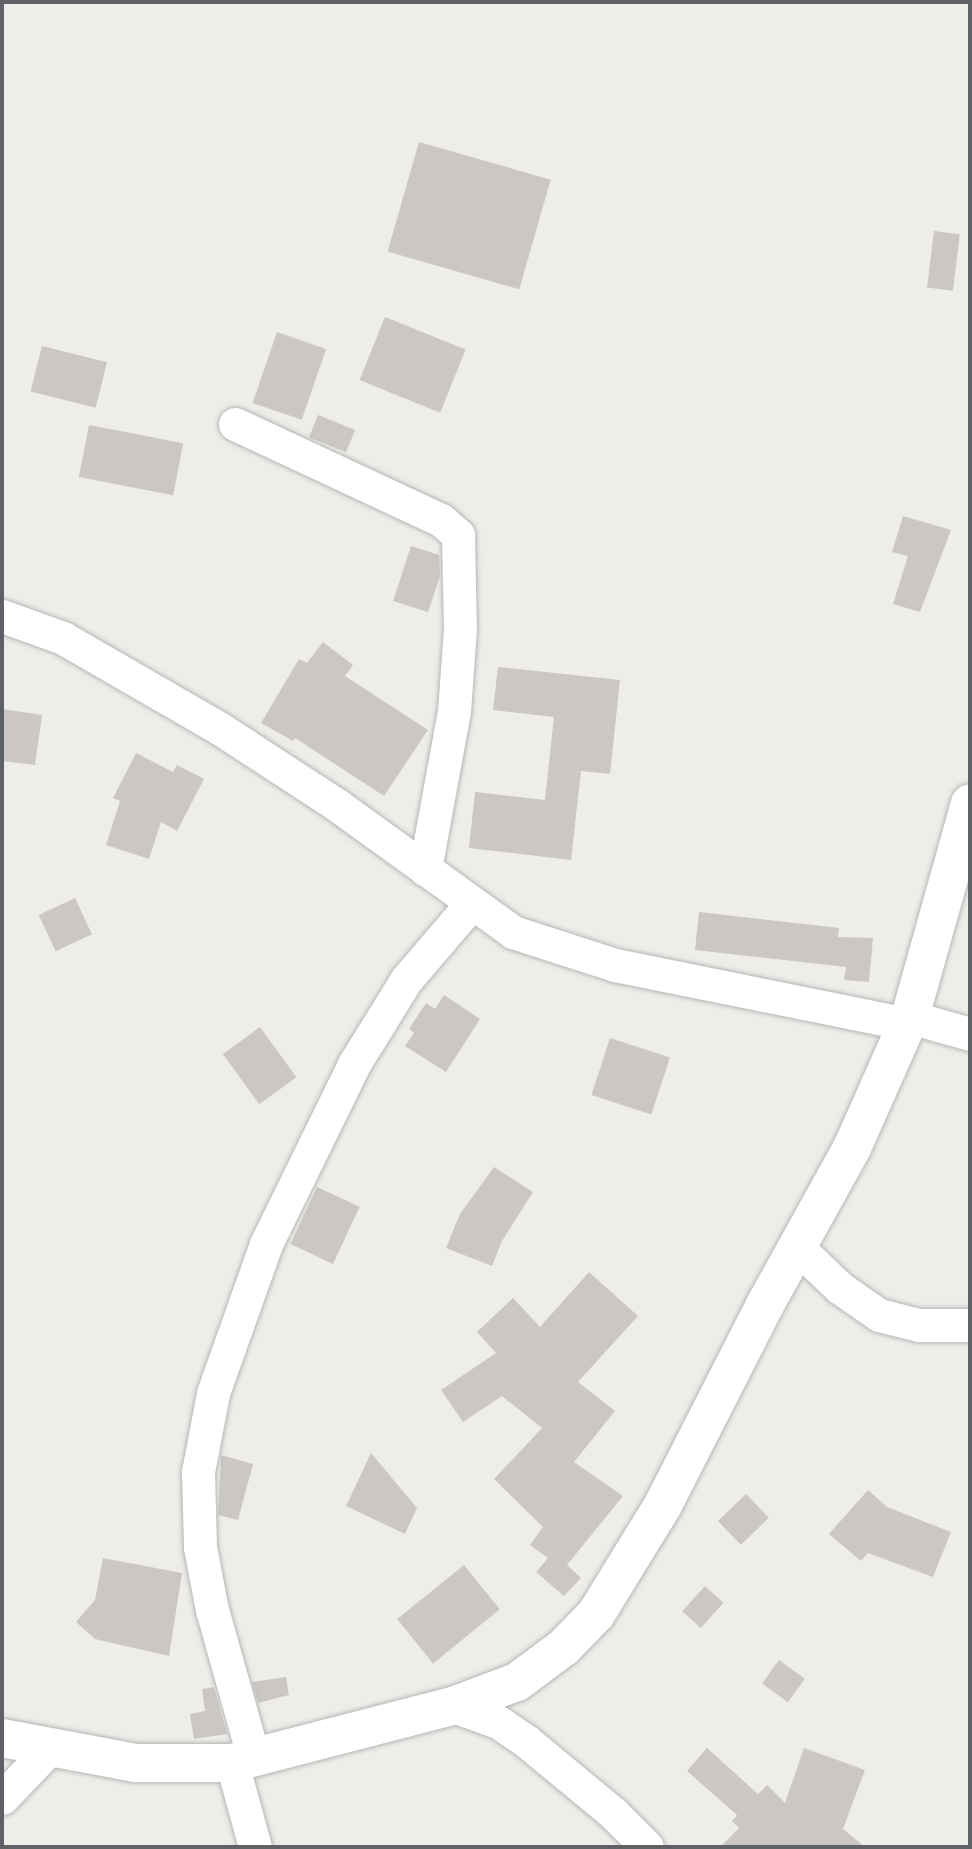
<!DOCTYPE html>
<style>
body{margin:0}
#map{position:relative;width:972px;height:1849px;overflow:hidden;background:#efede7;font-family:"Space Grotesk",sans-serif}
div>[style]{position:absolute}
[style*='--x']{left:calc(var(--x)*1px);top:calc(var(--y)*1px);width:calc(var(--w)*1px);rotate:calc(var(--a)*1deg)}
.building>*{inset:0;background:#cbc8c4;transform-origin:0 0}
.roads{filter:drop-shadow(0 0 2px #b4b7ba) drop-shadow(0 0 2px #b4b7ba)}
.street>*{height:33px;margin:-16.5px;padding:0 16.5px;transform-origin:16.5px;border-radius:16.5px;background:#fff}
.secondary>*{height:38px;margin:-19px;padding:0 19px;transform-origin:19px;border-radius:19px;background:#fff}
span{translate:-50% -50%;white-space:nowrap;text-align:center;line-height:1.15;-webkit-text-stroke:7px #fff;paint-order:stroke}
.frame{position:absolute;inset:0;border:4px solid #5e6266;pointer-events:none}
</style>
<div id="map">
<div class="building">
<div style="left:419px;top:142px;width:137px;height:114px;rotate:16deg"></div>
<div style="left:934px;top:231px;width:26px;height:57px;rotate:7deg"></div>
<div style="left:385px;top:317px;width:87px;height:68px;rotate:22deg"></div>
<div style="left:277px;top:332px;width:52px;height:75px;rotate:19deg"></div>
<div style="left:42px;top:346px;width:67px;height:47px;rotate:14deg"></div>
<div style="left:318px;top:415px;width:40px;height:24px;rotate:22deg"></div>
<div style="left:89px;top:425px;width:96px;height:53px;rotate:11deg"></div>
<div style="clip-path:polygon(903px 516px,951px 530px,920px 612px,893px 604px,908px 556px,892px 552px)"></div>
<div style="clip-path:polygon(411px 546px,439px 555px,440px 576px,428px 612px,393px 601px)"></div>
<div style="clip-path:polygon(323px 642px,353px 665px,345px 676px,428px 730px,384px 796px,295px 738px,293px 741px,261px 723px,299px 659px,307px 663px)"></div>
<div style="clip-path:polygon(498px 667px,620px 680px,610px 774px,581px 771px,571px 860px,469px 848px,475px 792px,545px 800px,554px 717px,493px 710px)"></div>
<div style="clip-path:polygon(2px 709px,42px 715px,35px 765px,2px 761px)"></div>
<div style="clip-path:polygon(136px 753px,173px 772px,177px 765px,204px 779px,177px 831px,161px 822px,149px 859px,106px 845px,120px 801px,113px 798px)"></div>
<div style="left:75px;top:898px;width:40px;height:40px;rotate:65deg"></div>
<div style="clip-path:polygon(699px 912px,839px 928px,838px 937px,873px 938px,869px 982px,844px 980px,846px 967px,695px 950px)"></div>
<div style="clip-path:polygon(444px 995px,480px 1019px,446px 1072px,405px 1046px,414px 1033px,409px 1029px,426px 1003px,435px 1009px)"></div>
<div style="left:260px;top:1027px;width:62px;height:46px;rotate:54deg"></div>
<div style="left:610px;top:1038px;width:63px;height:60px;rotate:18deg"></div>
<div style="clip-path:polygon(494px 1167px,533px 1192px,502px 1241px,492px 1266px,446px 1248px,460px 1214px)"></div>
<div style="left:317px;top:1187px;width:47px;height:63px;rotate:25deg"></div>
<div style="clip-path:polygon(589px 1272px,638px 1316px,578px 1382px,615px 1411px,574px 1462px,623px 1496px,567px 1565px,581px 1578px,564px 1596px,536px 1572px,548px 1558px,530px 1545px,543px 1527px,494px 1479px,542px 1428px,502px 1396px,463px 1422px,441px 1390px,496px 1353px,477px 1332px,513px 1298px,540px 1327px)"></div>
<div style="clip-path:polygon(371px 1453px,417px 1508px,405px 1534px,346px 1506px)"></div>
<div style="clip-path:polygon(221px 1455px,253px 1464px,238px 1520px,218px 1515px)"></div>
<div style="clip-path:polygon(868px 1490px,887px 1507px,951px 1532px,933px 1577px,868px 1553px,861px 1561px,829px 1534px)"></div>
<div style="left:746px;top:1494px;width:33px;height:39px;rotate:46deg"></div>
<div style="clip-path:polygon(103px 1558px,182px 1573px,169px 1656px,95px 1639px,76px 1622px,95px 1600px)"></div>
<div style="left:464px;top:1565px;width:57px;height:86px;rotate:51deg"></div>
<div style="left:705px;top:1586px;width:25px;height:34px;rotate:42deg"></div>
<div style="left:779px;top:1660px;width:32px;height:29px;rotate:36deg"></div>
<div style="clip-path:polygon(286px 1677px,289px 1695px,258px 1703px,252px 1682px)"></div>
<div style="clip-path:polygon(214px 1687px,227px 1734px,194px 1739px,190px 1714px,205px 1711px,202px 1689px)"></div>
<div style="clip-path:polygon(707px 1748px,758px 1794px,767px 1785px,785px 1803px,804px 1748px,865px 1770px,843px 1829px,865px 1847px,720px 1847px,739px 1828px,732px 1821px,737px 1815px,687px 1771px)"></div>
</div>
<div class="roads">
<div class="street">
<div style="--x:235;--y:424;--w:227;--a:25"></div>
<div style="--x:441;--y:520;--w:23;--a:41"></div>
<div style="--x:458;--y:535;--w:93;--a:88.8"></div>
<div style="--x:460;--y:628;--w:83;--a:94.1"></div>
<div style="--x:454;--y:711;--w:161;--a:100.4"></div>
<div style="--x:2;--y:616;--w:65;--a:19.8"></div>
<div style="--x:63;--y:638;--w:180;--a:30"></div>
<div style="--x:219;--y:728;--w:141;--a:33.1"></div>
<div style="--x:337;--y:805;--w:217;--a:35.8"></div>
<div style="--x:513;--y:932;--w:107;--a:17.9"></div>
<div style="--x:615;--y:965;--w:299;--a:11.4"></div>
<div style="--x:910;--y:1017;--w:62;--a:15.8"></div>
<div style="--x:797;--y:1247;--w:59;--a:43.6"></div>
<div style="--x:840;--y:1288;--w:47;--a:34.7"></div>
<div style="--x:879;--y:1315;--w:41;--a:14"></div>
<div style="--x:919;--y:1325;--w:51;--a:0"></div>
<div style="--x:453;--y:1706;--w:48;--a:19.6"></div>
<div style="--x:498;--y:1722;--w:34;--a:34"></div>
<div style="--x:526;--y:1741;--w:113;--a:39.6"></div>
<div style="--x:613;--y:1813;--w:48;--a:45"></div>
<div style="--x:254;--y:1759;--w:155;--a:-105.7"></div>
<div style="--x:212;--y:1610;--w:64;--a:-100.8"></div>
<div style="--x:200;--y:1547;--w:75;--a:-91.5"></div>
<div style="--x:198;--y:1472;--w:80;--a:-79.2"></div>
<div style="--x:213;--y:1393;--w:158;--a:-70.4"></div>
<div style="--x:266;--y:1244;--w:200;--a:-63.9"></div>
<div style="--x:354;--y:1064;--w:99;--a:-58.2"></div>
<div style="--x:406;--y:980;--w:100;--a:-49.5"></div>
<div style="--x:232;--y:1763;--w:87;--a:74.7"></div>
<div style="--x:2;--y:1798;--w:66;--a:-46.2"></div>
</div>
<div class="secondary">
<div style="--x:2;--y:1738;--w:136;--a:10.6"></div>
<div style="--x:136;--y:1763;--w:96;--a:0"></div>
<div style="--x:232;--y:1763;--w:228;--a:-14.5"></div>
<div style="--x:453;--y:1706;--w:68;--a:-20.6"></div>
<div style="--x:517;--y:1682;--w:59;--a:-36.7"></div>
<div style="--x:564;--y:1647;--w:46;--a:-45.9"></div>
<div style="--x:596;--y:1614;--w:128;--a:-58.4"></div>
<div style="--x:663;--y:1505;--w:227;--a:-63"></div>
<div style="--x:766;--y:1303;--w:177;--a:-61"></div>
<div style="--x:852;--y:1148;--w:143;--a:-66.1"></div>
<div style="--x:910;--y:1017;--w:222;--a:-74.3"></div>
</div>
</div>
<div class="frame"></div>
</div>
